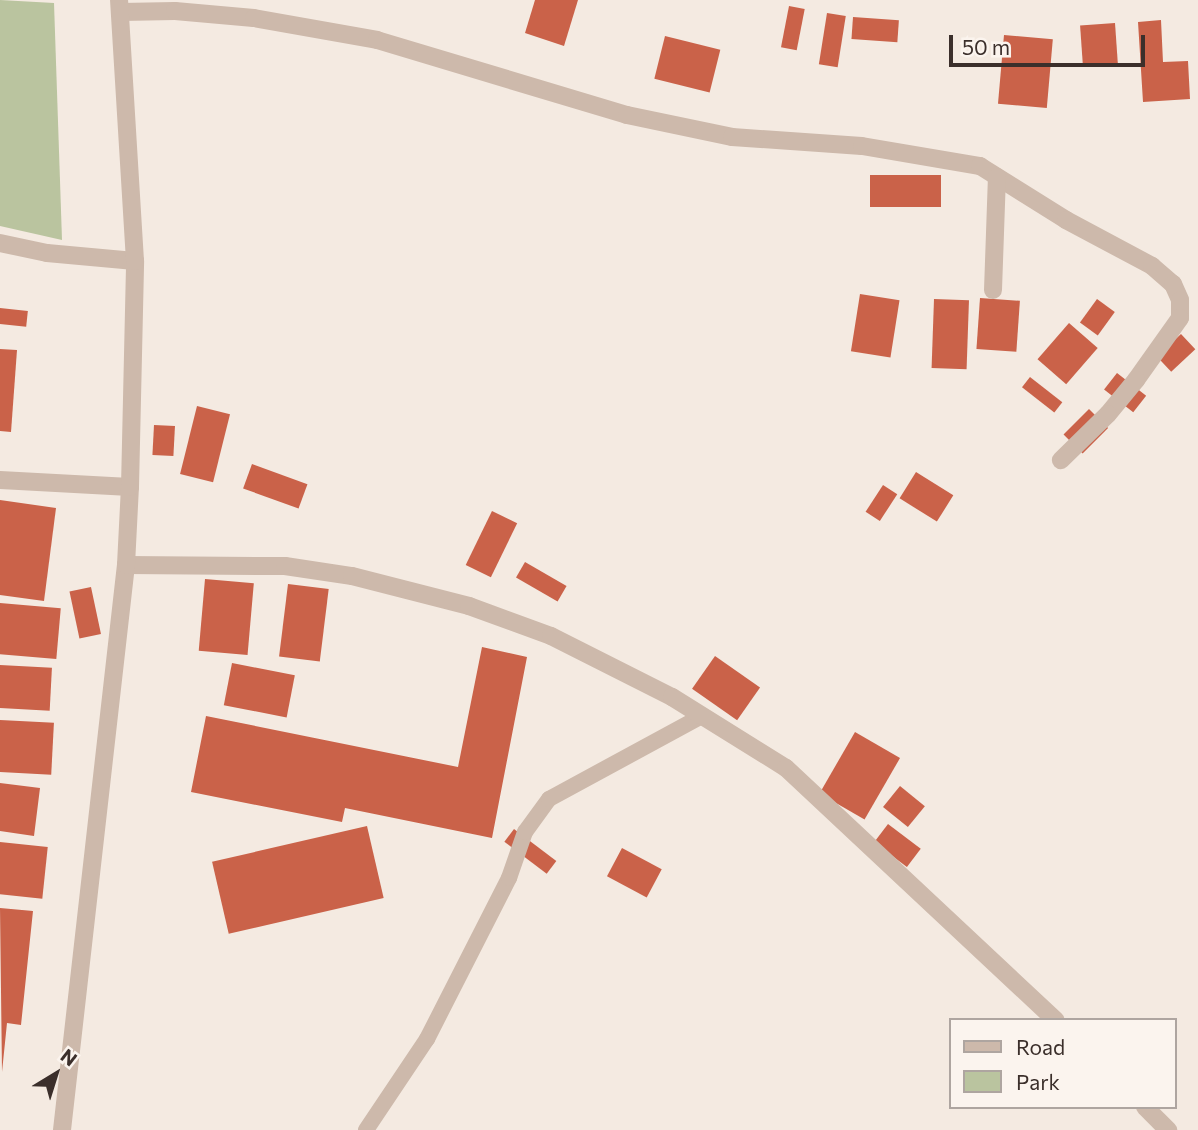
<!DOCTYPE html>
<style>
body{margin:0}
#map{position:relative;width:1198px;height:1130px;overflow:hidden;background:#f4eae1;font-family:Commissioner,sans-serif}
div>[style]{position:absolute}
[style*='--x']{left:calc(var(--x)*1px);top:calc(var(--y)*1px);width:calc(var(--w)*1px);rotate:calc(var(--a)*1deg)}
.green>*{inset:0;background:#bac49f}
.building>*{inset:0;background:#ca6249;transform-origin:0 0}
.service>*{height:16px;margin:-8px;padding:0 8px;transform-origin:8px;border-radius:8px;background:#cdb9ab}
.minor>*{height:18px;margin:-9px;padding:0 9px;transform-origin:9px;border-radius:9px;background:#cdb9ab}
.tertiary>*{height:18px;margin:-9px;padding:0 9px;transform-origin:9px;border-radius:9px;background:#cdb9ab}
span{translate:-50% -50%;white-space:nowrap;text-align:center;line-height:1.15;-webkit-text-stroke:5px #fbf4ee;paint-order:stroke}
.legend{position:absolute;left:949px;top:1018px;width:228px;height:91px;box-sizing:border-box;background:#fbf4ee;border:2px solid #aea5a0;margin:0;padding:9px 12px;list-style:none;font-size:21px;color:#3b2f2b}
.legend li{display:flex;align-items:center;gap:14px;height:35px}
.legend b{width:35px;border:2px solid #aea5a0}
.north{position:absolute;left:21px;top:1039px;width:70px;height:70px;-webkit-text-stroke:5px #fbf4ee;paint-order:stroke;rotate:38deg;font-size:19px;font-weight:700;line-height:28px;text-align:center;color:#3b2f2b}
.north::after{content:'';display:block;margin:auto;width:24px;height:32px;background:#3b2f2b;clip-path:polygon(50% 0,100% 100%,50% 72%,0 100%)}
.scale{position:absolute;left:949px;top:35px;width:196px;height:32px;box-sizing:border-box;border:4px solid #3b2f2b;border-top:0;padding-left:9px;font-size:21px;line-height:24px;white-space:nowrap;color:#3b2f2b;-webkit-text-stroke:5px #fbf4ee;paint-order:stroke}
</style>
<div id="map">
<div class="green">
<div style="clip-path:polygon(0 0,54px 3px,62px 240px,0 226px)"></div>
</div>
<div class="building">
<div style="clip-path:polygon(535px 0,578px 0,564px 46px,525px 33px)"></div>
<div style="left:789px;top:6px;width:16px;height:42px;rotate:11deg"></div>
<div style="left:827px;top:13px;width:19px;height:52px;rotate:9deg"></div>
<div style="left:853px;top:17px;width:46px;height:22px;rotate:4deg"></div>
<div style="clip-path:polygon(1161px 20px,1163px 62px,1188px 61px,1190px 99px,1143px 102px,1138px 22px)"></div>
<div style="left:1115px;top:23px;width:41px;height:35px;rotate:86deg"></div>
<div style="left:1004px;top:35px;width:49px;height:69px;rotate:5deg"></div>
<div style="left:665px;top:36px;width:57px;height:44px;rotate:14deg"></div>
<div style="left:870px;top:175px;width:71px;height:32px"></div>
<div style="left:860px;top:294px;width:40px;height:58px;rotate:9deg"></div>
<div style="left:980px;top:298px;width:40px;height:51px;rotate:4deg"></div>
<div style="left:934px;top:299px;width:35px;height:69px;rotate:2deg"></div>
<div style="left:1097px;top:299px;width:22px;height:29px;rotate:36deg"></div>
<div style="left:0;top:308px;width:28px;height:16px;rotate:6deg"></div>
<div style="left:1069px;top:323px;width:38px;height:48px;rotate:41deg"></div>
<div style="left:1181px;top:334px;width:21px;height:33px;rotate:47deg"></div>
<div style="clip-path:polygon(0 349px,17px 350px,11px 432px,0 431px)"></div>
<div style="left:1117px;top:373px;width:37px;height:21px;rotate:38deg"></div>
<div style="left:1030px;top:377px;width:41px;height:13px;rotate:38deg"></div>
<div style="left:197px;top:406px;width:34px;height:70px;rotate:14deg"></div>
<div style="left:1089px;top:409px;width:27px;height:36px;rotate:45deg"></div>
<div style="left:154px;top:425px;width:21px;height:30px;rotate:3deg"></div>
<div style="left:252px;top:464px;width:59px;height:26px;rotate:20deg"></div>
<div style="left:916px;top:472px;width:44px;height:31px;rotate:32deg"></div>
<div style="left:883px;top:485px;width:17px;height:32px;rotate:33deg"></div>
<div style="clip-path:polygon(0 500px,56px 508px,44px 601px,0 595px)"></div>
<div style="left:492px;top:511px;width:28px;height:60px;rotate:26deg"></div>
<div style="left:525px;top:562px;width:48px;height:18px;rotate:30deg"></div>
<div style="left:205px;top:579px;width:49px;height:72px;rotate:5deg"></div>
<div style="left:288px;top:584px;width:41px;height:73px;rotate:7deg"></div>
<div style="left:91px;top:587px;width:48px;height:22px;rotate:78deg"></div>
<div style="left:0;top:603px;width:61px;height:51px;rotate:5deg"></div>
<div style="clip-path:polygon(482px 647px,527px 657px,492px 838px,345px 808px,342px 822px,191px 792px,206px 716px,458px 767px)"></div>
<div style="left:715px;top:656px;width:55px;height:40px;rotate:35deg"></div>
<div style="left:232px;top:663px;width:64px;height:43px;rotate:11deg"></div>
<div style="left:0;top:665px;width:52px;height:43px;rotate:3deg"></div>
<div style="left:0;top:720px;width:54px;height:52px;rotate:3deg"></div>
<div style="left:855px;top:732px;width:52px;height:71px;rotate:30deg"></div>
<div style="clip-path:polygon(0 783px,40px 788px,34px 836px,0 831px)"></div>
<div style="left:900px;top:786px;width:32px;height:27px;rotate:39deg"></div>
<div style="left:888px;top:824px;width:41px;height:23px;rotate:37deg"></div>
<div style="left:367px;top:826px;width:74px;height:159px;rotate:77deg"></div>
<div style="left:514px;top:829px;width:53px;height:16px;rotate:37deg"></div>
<div style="left:0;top:842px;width:48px;height:52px;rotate:6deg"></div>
<div style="left:622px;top:848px;width:45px;height:32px;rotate:28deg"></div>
<div style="clip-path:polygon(0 908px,33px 911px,21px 1025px,7px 1023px,2px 1072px)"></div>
</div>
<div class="service">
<div style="--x:366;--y:1130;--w:110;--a:-56.2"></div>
<div style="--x:427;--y:1039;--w:181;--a:-63"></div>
<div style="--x:509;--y:878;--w:49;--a:-70.8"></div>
<div style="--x:525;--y:832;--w:41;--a:-54"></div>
<div style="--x:549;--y:799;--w:174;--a:-28.5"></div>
</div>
<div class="minor">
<div style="--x:121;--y:12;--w:54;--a:-1.1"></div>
<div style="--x:175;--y:11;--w:79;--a:5.1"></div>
<div style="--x:254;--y:18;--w:125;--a:10.1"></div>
<div style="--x:377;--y:40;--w:261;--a:16.7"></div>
<div style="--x:627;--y:115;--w:107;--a:11.8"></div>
<div style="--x:732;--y:137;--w:130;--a:4"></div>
<div style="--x:862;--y:146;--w:120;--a:9.6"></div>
<div style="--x:980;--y:166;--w:102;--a:32.1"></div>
<div style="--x:1066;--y:220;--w:98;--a:28.1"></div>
<div style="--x:1152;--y:266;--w:28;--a:41"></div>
<div style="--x:1173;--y:284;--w:17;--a:66"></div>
<div style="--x:1180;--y:300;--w:18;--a:90"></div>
<div style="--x:1180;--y:318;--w:76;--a:125.4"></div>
<div style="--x:1136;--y:380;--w:44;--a:129.5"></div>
<div style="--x:1108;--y:414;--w:66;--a:135.6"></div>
<div style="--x:0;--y:243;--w:48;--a:12"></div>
<div style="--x:47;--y:253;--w:88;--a:5.2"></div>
<div style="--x:993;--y:290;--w:113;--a:-88"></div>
<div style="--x:0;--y:480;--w:130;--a:3.1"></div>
<div style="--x:126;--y:565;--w:159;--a:0.4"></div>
<div style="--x:285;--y:566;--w:68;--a:8.5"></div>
<div style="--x:352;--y:576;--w:121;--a:14.4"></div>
<div style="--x:469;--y:606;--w:87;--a:20.1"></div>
<div style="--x:551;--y:636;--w:136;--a:26.8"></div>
<div style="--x:672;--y:697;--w:134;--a:31.9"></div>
<div style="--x:786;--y:768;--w:369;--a:43.1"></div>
<div style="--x:1145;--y:1107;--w:33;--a:45"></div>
</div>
<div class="tertiary">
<div style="--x:62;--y:1130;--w:569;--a:-83.54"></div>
<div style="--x:126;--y:565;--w:78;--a:-87.1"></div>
<div style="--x:130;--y:487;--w:226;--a:-88.7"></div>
<div style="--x:135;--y:261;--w:261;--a:-93.5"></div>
</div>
<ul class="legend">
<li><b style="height:9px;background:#cdb9ab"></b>Road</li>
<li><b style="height:19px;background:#bac49f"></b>Park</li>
</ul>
<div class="north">N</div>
<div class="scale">50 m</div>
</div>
